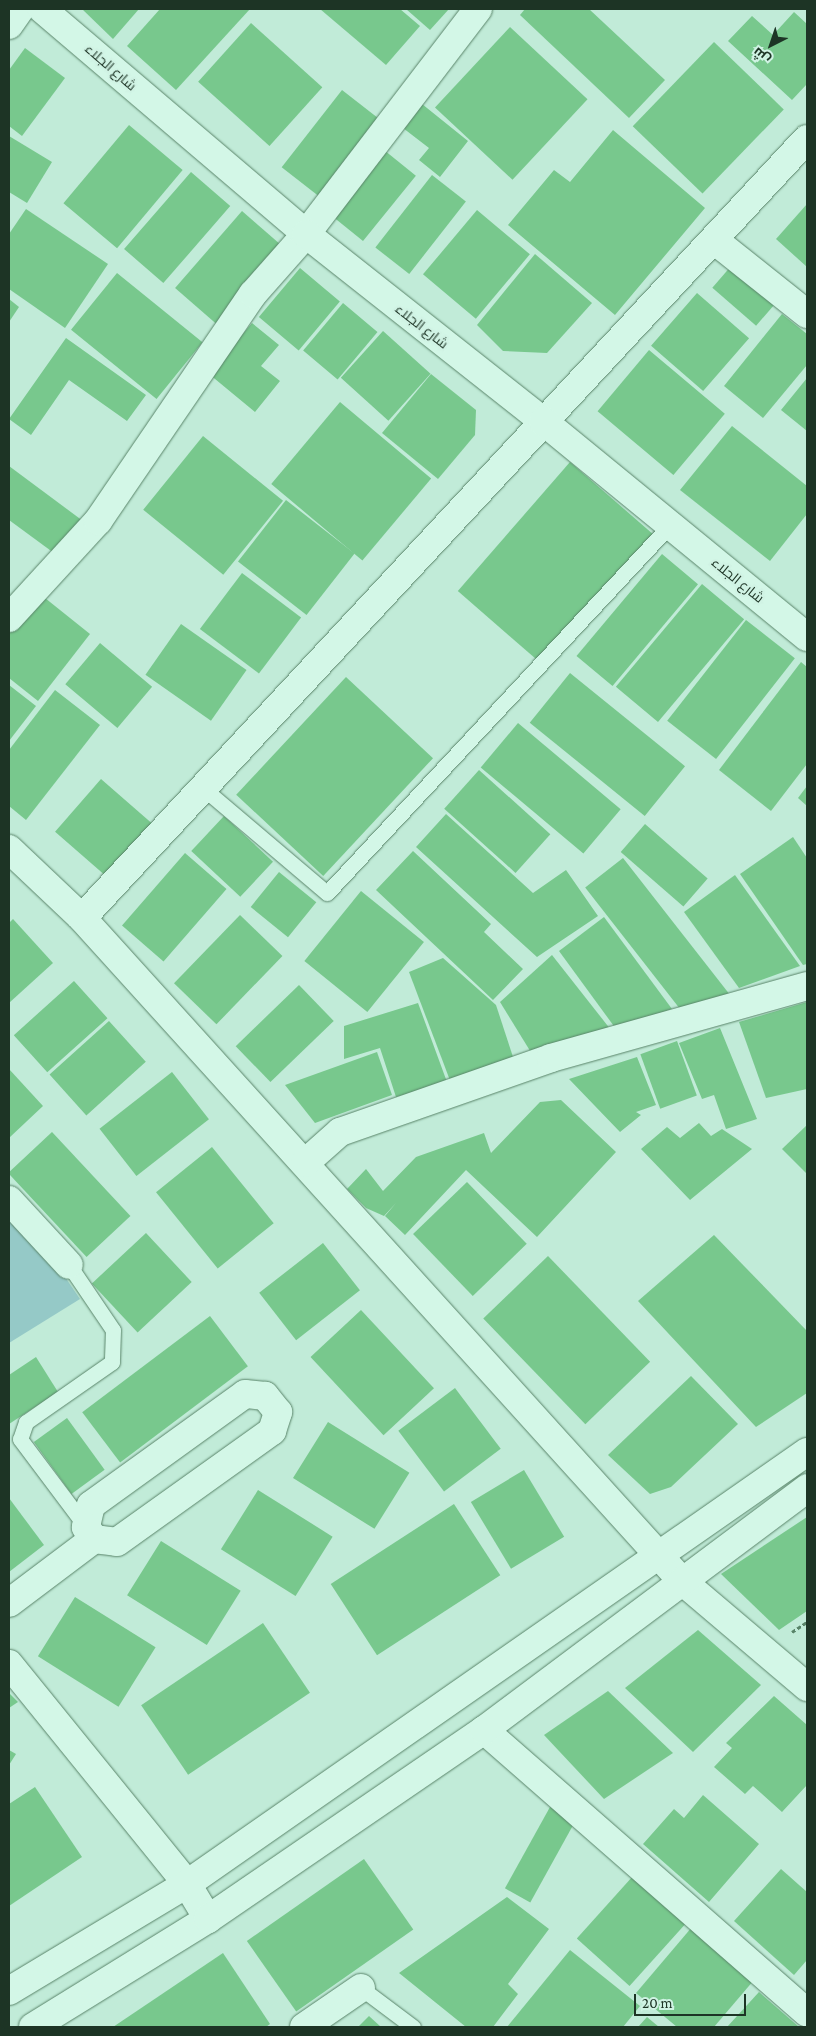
<!DOCTYPE html>
<meta charset="utf-8">
<style>
body{margin:0}
#map{position:relative;width:816px;height:2036px;overflow:hidden;background:#c1ebd8;font-family:"Crimson Pro",Cairo,serif}
div>[style]{position:absolute}
[style*='--x']{left:calc(var(--x)*1px);top:calc(var(--y)*1px);width:calc(var(--w)*1px);rotate:calc(var(--a)*1deg)}
.green>*{inset:0;background:#95c9c7}
.building>*{inset:0;background:#78c88d;transform-origin:0 0}
.path>*{height:3px;margin-top:-1.5px;transform-origin:0;background:repeating-linear-gradient(90deg,#598469 0 4px,transparent 0 6.5px)}
.roads{filter:drop-shadow(0 0 1px #598469) drop-shadow(0 0 1px #598469)}
.service>*{height:15px;margin:-7.5px;padding:0 7.5px;transform-origin:7.5px;border-radius:7.5px;background:#d3f7e7}
.minor>*{height:28px;margin:-14px;padding:0 14px;transform-origin:14px;border-radius:14px;background:#d3f7e7}
.tertiary>*{height:28px;margin:-14px;padding:0 14px;transform-origin:14px;border-radius:14px;background:#d3f7e7}
span{translate:-50% -50%;white-space:nowrap;text-align:center;line-height:1.15;-webkit-text-stroke:4.5px #d0f3e4;paint-order:stroke}
.street-label{font-size:14px;color:#1d3425}
.frame{position:absolute;inset:0;border:10px solid #1d3425;pointer-events:none}
.north{position:absolute;left:746px;top:20px;width:50px;height:50px;-webkit-text-stroke:4px #d0f3e4;paint-order:stroke;rotate:221deg;font-size:14px;font-weight:700;line-height:20px;text-align:center;color:#1d3425}
.north::after{content:'';display:block;margin:auto;width:18px;height:22px;background:#1d3425;clip-path:polygon(50% 0,100% 100%,50% 72%,0 100%)}
.scale{position:absolute;left:634px;top:1994px;width:112px;height:22px;box-sizing:border-box;border:2px solid #1d3425;border-top:0;padding-left:6px;font-size:15px;line-height:18px;white-space:nowrap;color:#1d3425;-webkit-text-stroke:4px #d0f3e4;paint-order:stroke}
</style>
<div id="map">
<div class="green">
<div style="clip-path:polygon(9px 1216px,61px 1271px,80px 1299px,9px 1343px)"></div>
</div>
<div class="building">
<div style="clip-path:polygon(82px 9px,139px 9px,113px 39px)"></div>
<div style="clip-path:polygon(160px 9px,250px 9px,176px 90px,127px 46px)"></div>
<div style="clip-path:polygon(320px 9px,400px 9px,420px 26px,386px 65px)"></div>
<div style="clip-path:polygon(406px 9px,449px 9px,430px 30px)"></div>
<div style="clip-path:polygon(525px 9px,589px 9px,665px 80px,629px 118px,520px 15px)"></div>
<div style="clip-path:polygon(794px 12px,807px 24px,807px 84px,792px 100px,728px 41px,752px 16px,773px 35px)"></div>
<div style="left:251px;top:23px;width:96px;height:79px;rotate:42deg"></div>
<div style="left:510px;top:27px;width:106px;height:110px;rotate:43deg"></div>
<div style="left:714px;top:42px;width:97px;height:117px;rotate:44deg"></div>
<div style="clip-path:polygon(25px 48px,65px 78px,22px 136px,9px 126px,9px 70px)"></div>
<div style="left:342px;top:90px;width:55px;height:98px;rotate:38deg"></div>
<div style="clip-path:polygon(422px 104px,468px 141px,440px 177px,419px 160px,429px 148px,403px 128px)"></div>
<div style="left:129px;top:125px;width:70px;height:102px;rotate:40deg"></div>
<div style="clip-path:polygon(613px 130px,705px 208px,615px 315px,508px 225px,554px 170px,570px 182px)"></div>
<div style="clip-path:polygon(9px 136px,52px 162px,27px 203px,9px 192px)"></div>
<div style="left:384px;top:150px;width:41px;height:84px;rotate:39deg"></div>
<div style="left:191px;top:172px;width:52px;height:102px;rotate:41deg"></div>
<div style="left:432px;top:175px;width:43px;height:92px;rotate:38deg"></div>
<div style="clip-path:polygon(807px 204px,807px 267px,776px 239px)"></div>
<div style="clip-path:polygon(26px 209px,108px 264px,65px 328px,9px 289px,9px 234px)"></div>
<div style="left:477px;top:210px;width:69px;height:84px;rotate:40deg"></div>
<div style="left:242px;top:211px;width:67px;height:102px;rotate:41deg"></div>
<div style="clip-path:polygon(535px 254px,592px 303px,547px 353px,503px 351px,477px 325px)"></div>
<div style="left:732px;top:265px;width:58px;height:30px;rotate:41deg"></div>
<div style="left:300px;top:268px;width:52px;height:64px;rotate:40deg"></div>
<div style="left:117px;top:273px;width:110px;height:73px;rotate:39deg"></div>
<div style="left:697px;top:293px;width:69px;height:70px;rotate:41deg"></div>
<div style="clip-path:polygon(9px 299px,19px 307px,9px 322px)"></div>
<div style="left:343px;top:303px;width:45px;height:62px;rotate:40deg"></div>
<div style="clip-path:polygon(782px 314px,807px 334px,807px 365px,763px 418px,724px 386px)"></div>
<div style="clip-path:polygon(252px 323px,279px 345px,261px 366px,280px 381px,255px 412px,209px 374px)"></div>
<div style="left:383px;top:331px;width:64px;height:63px;rotate:42deg"></div>
<div style="clip-path:polygon(66px 338px,146px 395px,127px 421px,69px 380px,31px 435px,9px 419px)"></div>
<div style="left:649px;top:350px;width:99px;height:80px;rotate:40deg"></div>
<div style="clip-path:polygon(431px 374px,476px 410px,475px 435px,438px 479px,382px 433px)"></div>
<div style="clip-path:polygon(807px 378px,807px 431px,781px 410px)"></div>
<div style="left:340px;top:402px;width:119px;height:107px;rotate:40deg"></div>
<div style="clip-path:polygon(732px 426px,807px 486px,807px 514px,770px 561px,680px 490px)"></div>
<div style="left:203px;top:436px;width:103px;height:95px;rotate:39deg"></div>
<div style="left:570px;top:462px;width:117px;height:171px;rotate:41deg"></div>
<div style="clip-path:polygon(9px 466px,83px 521px,58px 556px,9px 520px)"></div>
<div style="left:286px;top:500px;width:87px;height:78px;rotate:38deg"></div>
<div style="left:662px;top:554px;width:47px;height:133px;rotate:40deg"></div>
<div style="left:242px;top:573px;width:74px;height:70px;rotate:37deg"></div>
<div style="left:702px;top:584px;width:55px;height:134px;rotate:40deg"></div>
<div style="clip-path:polygon(40px 594px,90px 634px,38px 701px,9px 678px,9px 634px)"></div>
<div style="left:746px;top:620px;width:62px;height:128px;rotate:38deg"></div>
<div style="left:181px;top:624px;width:80px;height:62px;rotate:35deg"></div>
<div style="left:100px;top:643px;width:68px;height:54px;rotate:40deg"></div>
<div style="clip-path:polygon(801px 662px,807px 667px,807px 764px,771px 811px,719px 770px)"></div>
<div style="left:570px;top:673px;width:148px;height:64px;rotate:39deg"></div>
<div style="left:346px;top:677px;width:119px;height:161px;rotate:43deg"></div>
<div style="clip-path:polygon(9px 685px,36px 706px,9px 741px)"></div>
<div style="clip-path:polygon(55px 690px,100px 725px,26px 820px,9px 806px,9px 750px)"></div>
<div style="left:518px;top:723px;width:134px;height:58px;rotate:40deg"></div>
<div style="left:479px;top:770px;width:96px;height:52px;rotate:42deg"></div>
<div style="left:101px;top:779px;width:73px;height:70px;rotate:41deg"></div>
<div style="clip-path:polygon(807px 786px,807px 806px,798px 798px)"></div>
<div style="clip-path:polygon(446px 814px,533px 893px,566px 870px,598px 916px,537px 957px,416px 847px)"></div>
<div style="left:224px;top:816px;width:67px;height:48px;rotate:43deg"></div>
<div style="left:645px;top:824px;width:83px;height:37px;rotate:41deg"></div>
<div style="clip-path:polygon(793px 837px,807px 858px,807px 964px,803px 965px,740px 874px)"></div>
<div style="clip-path:polygon(413px 851px,491px 924px,484px 932px,523px 969px,493px 1000px,376px 890px)"></div>
<div style="left:185px;top:853px;width:55px;height:96px;rotate:41deg"></div>
<div style="left:623px;top:858px;width:173px;height:48px;rotate:52deg"></div>
<div style="left:279px;top:872px;width:48px;height:45px;rotate:39deg"></div>
<div style="clip-path:polygon(735px 875px,800px 966px,739px 988px,684px 912px)"></div>
<div style="left:361px;top:891px;width:81px;height:90px;rotate:39deg"></div>
<div style="left:240px;top:915px;width:59px;height:95px;rotate:44deg"></div>
<div style="clip-path:polygon(604px 917px,672px 1009px,616px 1029px,559px 951px)"></div>
<div style="clip-path:polygon(13px 919px,53px 963px,9px 1003px,9px 923px)"></div>
<div style="clip-path:polygon(552px 955px,611px 1030px,532px 1054px,500px 1002px)"></div>
<div style="clip-path:polygon(443px 958px,496px 1005px,515px 1063px,451px 1083px,409px 972px)"></div>
<div style="left:74px;top:981px;width:50px;height:81px;rotate:48deg"></div>
<div style="left:299px;top:985px;width:50px;height:88px;rotate:46deg"></div>
<div style="clip-path:polygon(807px 1002px,807px 1089px,766px 1098px,739px 1022px)"></div>
<div style="clip-path:polygon(418px 1003px,447px 1082px,396px 1097px,380px 1048px,344px 1059px,344px 1026px)"></div>
<div style="left:109px;top:1021px;width:55px;height:80px;rotate:48deg"></div>
<div style="clip-path:polygon(720px 1028px,757px 1119px,726px 1129px,714px 1095px,702px 1099px,679px 1043px)"></div>
<div style="left:677px;top:1041px;width:58px;height:39px;rotate:70deg"></div>
<div style="clip-path:polygon(377px 1052px,392px 1095px,315px 1123px,285px 1085px)"></div>
<div style="clip-path:polygon(637px 1057px,656px 1105px,636px 1112px,641px 1115px,620px 1132px,569px 1079px)"></div>
<div style="clip-path:polygon(9px 1069px,43px 1106px,9px 1138px)"></div>
<div style="left:172px;top:1072px;width:60px;height:92px;rotate:52deg"></div>
<div style="clip-path:polygon(561px 1100px,616px 1152px,537px 1237px,466px 1170px,405px 1235px,385px 1216px,396px 1203px,384px 1216px,366px 1208px,347px 1189px,366px 1169px,383px 1191px,416px 1157px,484px 1133px,491px 1153px,540px 1102px)"></div>
<div style="clip-path:polygon(699px 1123px,711px 1136px,722px 1129px,752px 1149px,690px 1200px,641px 1149px,667px 1127px,680px 1138px)"></div>
<div style="clip-path:polygon(807px 1125px,807px 1174px,782px 1149px)"></div>
<div style="left:52px;top:1132px;width:115px;height:60px;rotate:47deg"></div>
<div style="left:212px;top:1147px;width:98px;height:72px;rotate:51deg"></div>
<div style="left:467px;top:1182px;width:86px;height:75px;rotate:46deg"></div>
<div style="left:146px;top:1233px;width:67px;height:74px;rotate:47deg"></div>
<div style="clip-path:polygon(714px 1235px,807px 1331px,807px 1393px,756px 1427px,638px 1301px)"></div>
<div style="left:323px;top:1243px;width:60px;height:81px;rotate:52deg"></div>
<div style="left:548px;top:1256px;width:147px;height:90px;rotate:46deg"></div>
<div style="left:361px;top:1310px;width:107px;height:69px;rotate:47deg"></div>
<div style="left:210px;top:1316px;width:63px;height:160px;rotate:53deg"></div>
<div style="clip-path:polygon(36px 1357px,58px 1392px,9px 1424px,9px 1375px)"></div>
<div style="clip-path:polygon(691px 1376px,738px 1424px,671px 1487px,650px 1494px,608px 1455px)"></div>
<div style="left:455px;top:1388px;width:76px;height:71px;rotate:53deg"></div>
<div style="left:67px;top:1418px;width:64px;height:41px;rotate:54deg"></div>
<div style="left:328px;top:1422px;width:96px;height:66px;rotate:32deg"></div>
<div style="left:524px;top:1470px;width:78px;height:62px;rotate:59deg"></div>
<div style="left:258px;top:1490px;width:88px;height:70px;rotate:32deg"></div>
<div style="clip-path:polygon(9px 1498px,44px 1545px,9px 1572px)"></div>
<div style="left:454px;top:1504px;width:85px;height:147px;rotate:57deg"></div>
<div style="clip-path:polygon(807px 1517px,807px 1611px,779px 1630px,721px 1574px)"></div>
<div style="left:161px;top:1541px;width:94px;height:64px;rotate:32deg"></div>
<div style="left:75px;top:1597px;width:95px;height:70px;rotate:32deg"></div>
<div style="left:263px;top:1623px;width:84px;height:147px;rotate:56deg"></div>
<div style="clip-path:polygon(698px 1630px,761px 1685px,693px 1752px,625px 1688px)"></div>
<div style="clip-path:polygon(608px 1691px,673px 1753px,604px 1799px,544px 1735px)"></div>
<div style="clip-path:polygon(9px 1693px,18px 1702px,9px 1708px)"></div>
<div style="clip-path:polygon(774px 1696px,807px 1725px,807px 1785px,782px 1812px,753px 1786px,745px 1794px,714px 1767px,732px 1748px,726px 1743px)"></div>
<div style="clip-path:polygon(9px 1750px,16px 1754px,9px 1765px)"></div>
<div style="clip-path:polygon(35px 1787px,82px 1857px,9px 1906px,9px 1804px)"></div>
<div style="clip-path:polygon(703px 1795px,759px 1844px,709px 1902px,643px 1844px,674px 1809px,684px 1818px)"></div>
<div style="left:550px;top:1807px;width:29px;height:93px;rotate:29deg"></div>
<div style="left:364px;top:1859px;width:86px;height:143px;rotate:55deg"></div>
<div style="clip-path:polygon(781px 1869px,807px 1892px,807px 1960px,794px 1975px,734px 1921px)"></div>
<div style="left:633px;top:1876px;width:71px;height:84px;rotate:42deg"></div>
<div style="clip-path:polygon(507px 1897px,549px 1929px,508px 1984px,518px 1994px,493px 2027px,466px 2027px,399px 1973px)"></div>
<div style="clip-path:polygon(692px 1927px,754px 1980px,714px 2027px,677px 2027px,636px 1993px)"></div>
<div style="clip-path:polygon(570px 1950px,640px 2006px,623px 2027px,507px 2027px)"></div>
<div style="clip-path:polygon(223px 1953px,270px 2024px,266px 2027px,113px 2027px)"></div>
<div style="clip-path:polygon(759px 1992px,799px 2027px,727px 2027px)"></div>
<div style="clip-path:polygon(369px 2016px,381px 2027px,358px 2027px)"></div>
<div style="clip-path:polygon(647px 2017px,659px 2027px,638px 2027px)"></div>
</div>
<div class="path">
<div style="--x:792;--y:1632;--w:18;--a:-34"></div>
</div>
<div class="roads">
<div class="service">
<div style="--x:203;--y:788;--w:162;--a:40.3"></div>
<div style="--x:327;--y:893;--w:503;--a:-47.01"></div>
<div style="--x:69;--y:1265;--w:78;--a:55.9"></div>
<div style="--x:113;--y:1330;--w:32;--a:92"></div>
<div style="--x:112;--y:1362;--w:105;--a:145.1"></div>
<div style="--x:26;--y:1422;--w:18;--a:109"></div>
<div style="--x:20;--y:1439;--w:110;--a:53.1"></div>
<div style="--x:361;--y:1988;--w:65;--a:36.9"></div>
</div>
<div class="minor">
<div style="--x:9;--y:25;--w:19;--a:-55"></div>
<div style="--x:714;--y:240;--w:119;--a:38.5"></div>
<div style="--x:9;--y:618;--w:132;--a:-47.5"></div>
<div style="--x:98;--y:521;--w:275;--a:-55.7"></div>
<div style="--x:253;--y:294;--w:80;--a:-48.5"></div>
<div style="--x:306;--y:234;--w:283;--a:-52.6"></div>
<div style="--x:9;--y:849;--w:100;--a:43.4"></div>
<div style="--x:82;--y:918;--w:894;--a:47.86"></div>
<div style="--x:682;--y:1581;--w:164;--a:40.3"></div>
<div style="--x:82;--y:918;--w:1064;--a:-47.06"></div>
<div style="--x:305;--y:1163;--w:47;--a:-41.5"></div>
<div style="--x:340;--y:1132;--w:224;--a:-19.3"></div>
<div style="--x:551;--y:1058;--w:266;--a:-15.7"></div>
<div style="--x:9;--y:1200;--w:88;--a:47.3"></div>
<div style="--x:9;--y:1603;--w:106;--a:-37"></div>
<div style="--x:94;--y:1539;--w:23;--a:7"></div>
<div style="--x:117;--y:1542;--w:191;--a:-35.6"></div>
<div style="--x:272;--y:1431;--w:20;--a:-72"></div>
<div style="--x:278;--y:1412;--w:21;--a:-129"></div>
<div style="--x:265;--y:1396;--w:20;--a:-174"></div>
<div style="--x:245;--y:1394;--w:190;--a:144.2"></div>
<div style="--x:91;--y:1505;--w:23;--a:103"></div>
<div style="--x:86;--y:1527;--w:14;--a:56"></div>
<div style="--x:9;--y:1664;--w:283;--a:51"></div>
<div style="--x:187;--y:1884;--w:41;--a:59"></div>
<div style="--x:484;--y:1730;--w:429;--a:41.2"></div>
<div style="--x:304;--y:2027;--w:69;--a:-34.4"></div>
</div>
<div class="tertiary">
<div style="--x:42;--y:9;--w:347;--a:40.4"></div>
<div style="--x:306;--y:234;--w:302;--a:38.3"></div>
<div style="--x:543;--y:421;--w:341;--a:39.3"></div>
<div style="--x:9;--y:1991;--w:208;--a:-31"></div>
<div style="--x:187;--y:1884;--w:756;--a:-34.87"></div>
<div style="--x:33;--y:2027;--w:206;--a:-31.7"></div>
<div style="--x:208;--y:1919;--w:335;--a:-34.4"></div>
<div style="--x:484;--y:1730;--w:404;--a:-36.8"></div>
</div>
</div>
<div class="street-label">
<span style="left:111px;top:67px;rotate:41deg">شارع الجلاء</span>
<span style="left:422px;top:326px;rotate:38deg">شارع الجلاء</span>
<span style="left:738px;top:580px;rotate:39deg">شارع الجلاء</span>
</div>
<div class="frame"></div>
<div class="north">ش</div>
<div class="scale">20 m</div>
</div>
